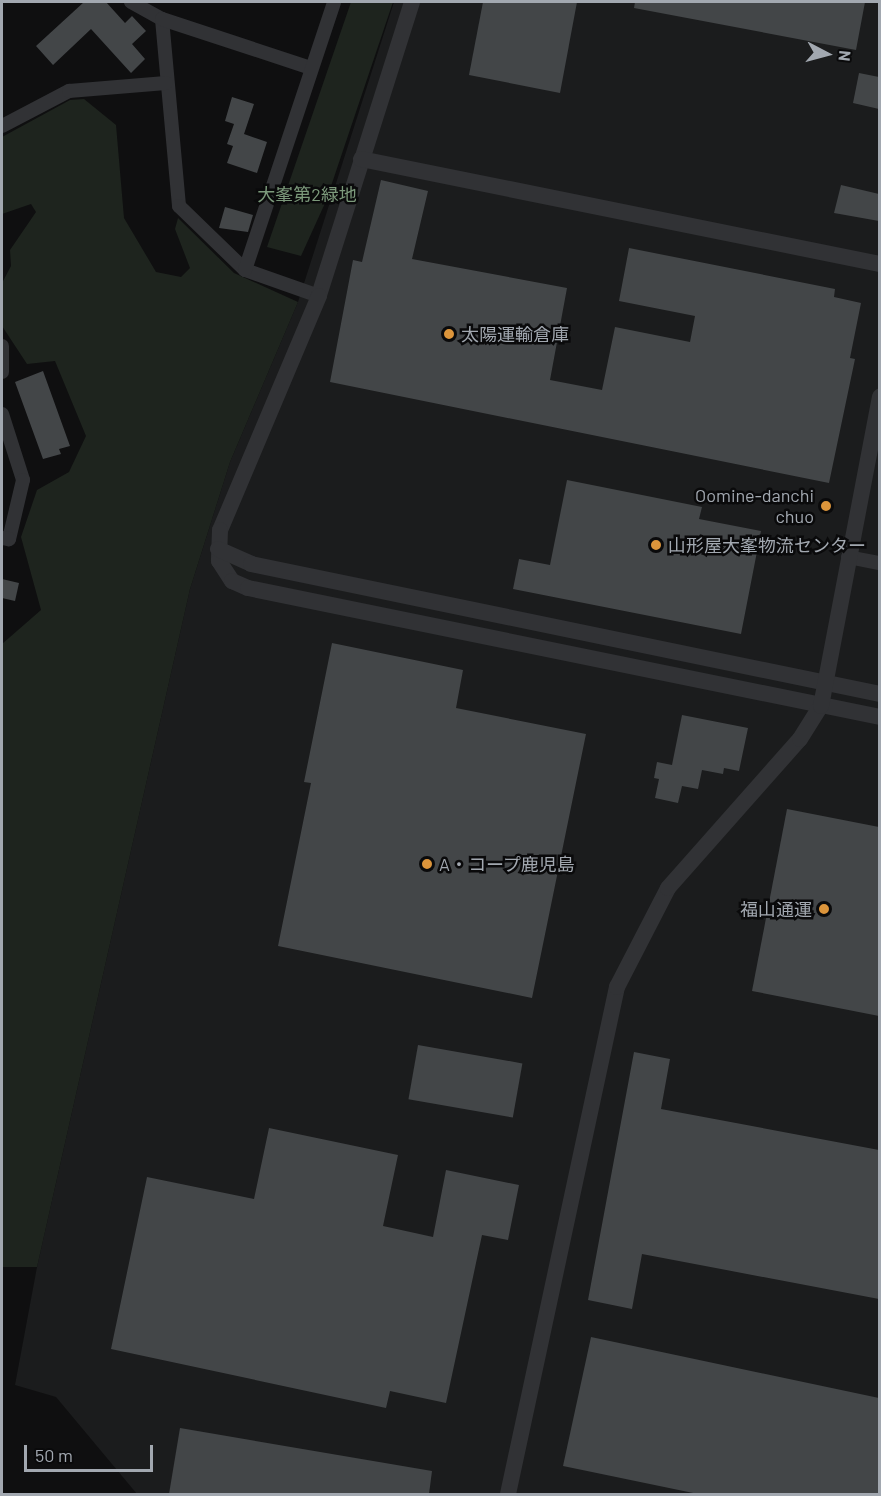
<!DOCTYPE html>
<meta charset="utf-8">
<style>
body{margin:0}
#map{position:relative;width:881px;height:1496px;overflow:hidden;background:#0f0f10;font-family:Barlow,"Noto Sans JP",sans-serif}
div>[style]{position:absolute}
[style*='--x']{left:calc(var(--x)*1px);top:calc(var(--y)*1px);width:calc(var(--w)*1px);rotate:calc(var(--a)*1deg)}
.built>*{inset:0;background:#1b1c1d}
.green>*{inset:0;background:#1e241e}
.building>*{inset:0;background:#434648;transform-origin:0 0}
.minor>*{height:14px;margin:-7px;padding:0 7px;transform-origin:7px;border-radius:7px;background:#313235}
.tertiary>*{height:16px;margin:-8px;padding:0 8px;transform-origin:8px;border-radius:8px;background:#313235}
.dots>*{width:16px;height:16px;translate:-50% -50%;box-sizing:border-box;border:3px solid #0a0a0b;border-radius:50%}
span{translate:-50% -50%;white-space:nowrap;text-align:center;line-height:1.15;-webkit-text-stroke:5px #0a0a0b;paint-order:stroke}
.park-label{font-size:18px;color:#7c997b}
.poi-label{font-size:18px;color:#a2a8b0}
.left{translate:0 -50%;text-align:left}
.right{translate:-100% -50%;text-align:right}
.frame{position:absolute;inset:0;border:3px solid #a2a8b0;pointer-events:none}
.north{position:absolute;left:797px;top:24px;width:60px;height:60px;-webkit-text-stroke:4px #0a0a0b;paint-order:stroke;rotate:96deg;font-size:16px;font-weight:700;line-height:24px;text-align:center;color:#a2a8b0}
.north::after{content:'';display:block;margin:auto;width:21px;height:27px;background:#a2a8b0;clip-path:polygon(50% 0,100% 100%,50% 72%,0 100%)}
.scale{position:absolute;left:24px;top:1445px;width:129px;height:27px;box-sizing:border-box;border:3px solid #a2a8b0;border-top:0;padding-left:8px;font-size:18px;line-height:21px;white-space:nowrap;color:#a2a8b0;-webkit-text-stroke:4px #0a0a0b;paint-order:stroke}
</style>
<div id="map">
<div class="built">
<div style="clip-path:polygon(394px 2px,879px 2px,879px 1494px,137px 1494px,56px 1397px,15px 1385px,37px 1267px,190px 589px,230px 462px,298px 302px)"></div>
</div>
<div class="green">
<div style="clip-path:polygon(351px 2px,393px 2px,326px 201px,301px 256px,267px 247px)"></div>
<div style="clip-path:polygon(84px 99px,116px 125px,124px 218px,156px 272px,181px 277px,190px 268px,175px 229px,178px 218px,234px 273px,298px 302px,230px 462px,190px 589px,37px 1267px,2px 1267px,2px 644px,41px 610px,21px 537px,37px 490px,69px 472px,86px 436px,55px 361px,27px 364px,2px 326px,2px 283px,11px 266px,10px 250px,36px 212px,31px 204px,2px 214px,2px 137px,70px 100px)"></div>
</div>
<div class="building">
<div style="clip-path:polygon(84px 2px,106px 2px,125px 23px,132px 16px,146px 31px,132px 44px,145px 59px,131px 73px,91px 29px,53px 65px,36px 46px)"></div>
<div style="clip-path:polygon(483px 2px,577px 2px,560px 93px,469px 75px)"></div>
<div style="clip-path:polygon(635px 2px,865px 2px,856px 50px,634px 8px)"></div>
<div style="clip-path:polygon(859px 73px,879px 77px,879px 109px,853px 103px)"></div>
<div style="clip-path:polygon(232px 97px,254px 104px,244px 134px,267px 142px,257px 173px,227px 163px,233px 146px,227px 144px,234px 124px,225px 121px)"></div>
<div style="clip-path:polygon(381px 180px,428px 191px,412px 259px,567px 288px,550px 380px,602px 390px,615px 327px,690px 342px,695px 316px,619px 301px,629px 248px,835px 289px,834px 297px,861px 303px,850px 358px,855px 359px,829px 483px,330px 382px,353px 260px,362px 262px)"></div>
<div style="clip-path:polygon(841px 185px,879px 194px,879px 221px,834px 213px)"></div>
<div style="clip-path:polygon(225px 207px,253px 215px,248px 232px,219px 228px)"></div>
<div style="clip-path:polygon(43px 371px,70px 446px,59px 449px,61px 454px,43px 459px,15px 382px)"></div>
<div style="clip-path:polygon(567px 480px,702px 507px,699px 519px,761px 531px,741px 634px,513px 589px,519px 559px,550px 565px)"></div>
<div style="clip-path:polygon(2px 579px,19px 583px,15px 601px,2px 598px)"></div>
<div style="clip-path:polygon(332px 643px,463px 670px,456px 708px,586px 734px,532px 998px,278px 946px,311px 783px,304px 782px)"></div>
<div style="clip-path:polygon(682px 715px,748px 728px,739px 771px,724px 768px,723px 774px,702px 770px,698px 789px,682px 786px,678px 803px,655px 798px,659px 779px,654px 778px,657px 762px,672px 765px)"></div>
<div style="clip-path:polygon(787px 809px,879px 827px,879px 1016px,752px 991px)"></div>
<div style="left:418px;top:1045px;width:106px;height:55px;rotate:10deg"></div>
<div style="clip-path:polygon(634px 1052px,670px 1059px,661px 1109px,879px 1150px,879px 1299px,642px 1254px,632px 1309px,588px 1300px)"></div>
<div style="clip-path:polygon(269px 1128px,398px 1155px,383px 1226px,433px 1237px,446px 1170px,519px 1185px,508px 1240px,482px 1235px,446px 1403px,390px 1391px,386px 1408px,111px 1349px,147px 1177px,254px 1199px)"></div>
<div style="clip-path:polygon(591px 1337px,879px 1398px,879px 1494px,698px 1494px,563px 1466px)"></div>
<div style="clip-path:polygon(180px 1428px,432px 1471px,429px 1494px,169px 1494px)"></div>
</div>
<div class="minor">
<div style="--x:131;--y:2;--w:35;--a:29"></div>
<div style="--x:162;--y:19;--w:188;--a:84.8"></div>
<div style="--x:179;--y:206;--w:92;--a:44.1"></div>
<div style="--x:245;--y:270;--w:78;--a:19.4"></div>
<div style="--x:162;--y:19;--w:157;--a:18.2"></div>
<div style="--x:2;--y:126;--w:76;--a:-27.6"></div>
<div style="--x:69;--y:91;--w:97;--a:-4.7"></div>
<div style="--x:245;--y:270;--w:282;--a:-71.6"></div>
<div style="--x:2;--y:346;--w:26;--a:90"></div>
<div style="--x:2;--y:414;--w:69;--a:72.3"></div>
<div style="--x:23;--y:480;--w:61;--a:103.3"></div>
<div style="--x:9;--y:539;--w:7;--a:-172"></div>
<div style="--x:848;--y:557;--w:33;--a:11"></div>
</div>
<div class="tertiary">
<div style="--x:412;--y:2;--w:308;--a:107.6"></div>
<div style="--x:319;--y:296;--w:254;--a:112.9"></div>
<div style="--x:220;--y:530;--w:31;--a:92"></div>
<div style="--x:219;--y:561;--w:24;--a:57"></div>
<div style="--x:232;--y:581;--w:17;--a:24"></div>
<div style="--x:248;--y:588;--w:645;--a:11.54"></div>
<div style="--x:361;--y:159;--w:530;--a:11.44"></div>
<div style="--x:218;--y:549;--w:36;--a:24"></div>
<div style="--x:251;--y:564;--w:642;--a:11.68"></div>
<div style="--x:508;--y:1494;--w:519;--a:-77.87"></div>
<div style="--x:617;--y:987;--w:111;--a:-62.7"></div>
<div style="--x:668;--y:888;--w:199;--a:-48.5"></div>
<div style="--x:800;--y:739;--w:39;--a:-58"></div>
<div style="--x:821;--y:706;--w:315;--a:-79.2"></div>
</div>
<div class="dots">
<div style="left:449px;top:334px;background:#dc953b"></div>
<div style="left:826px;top:506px;background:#dc953b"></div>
<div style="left:656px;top:545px;background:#dc953b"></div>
<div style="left:427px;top:864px;background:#dc953b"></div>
<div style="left:824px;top:909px;background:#dc953b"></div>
</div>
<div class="park-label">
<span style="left:307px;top:194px">大峯第2緑地</span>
</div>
<div class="poi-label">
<span class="left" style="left:461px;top:334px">太陽運輸倉庫</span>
<span class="right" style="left:814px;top:506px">Oomine-danchi<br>chuo</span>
<span class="left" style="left:668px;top:545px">山形屋大峯物流センター</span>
<span class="left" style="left:439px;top:864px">A・コープ鹿児島</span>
<span class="right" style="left:812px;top:909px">福山通運</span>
</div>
<div class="frame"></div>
<div class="north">N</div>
<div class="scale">50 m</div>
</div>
